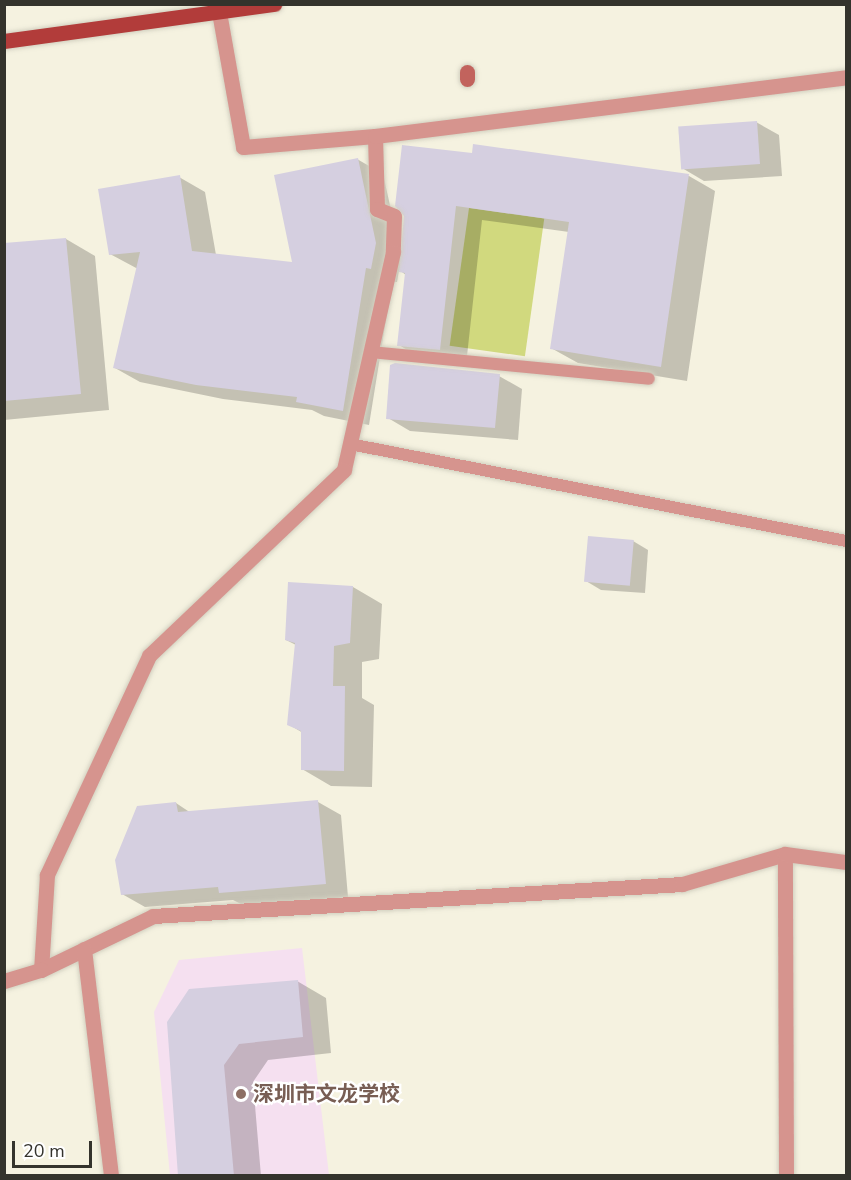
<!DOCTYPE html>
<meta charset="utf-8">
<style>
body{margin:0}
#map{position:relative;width:851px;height:1180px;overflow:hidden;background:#f5f2e0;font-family:"Nunito Sans","Noto Sans SC",sans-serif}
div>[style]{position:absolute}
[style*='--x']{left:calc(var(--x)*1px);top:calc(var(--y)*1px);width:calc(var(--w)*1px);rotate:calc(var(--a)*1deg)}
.education>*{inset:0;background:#f5e0f0}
.green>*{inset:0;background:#d1d97e;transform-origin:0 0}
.shadow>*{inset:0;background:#0003}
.building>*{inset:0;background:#d5cfe0;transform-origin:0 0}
.roads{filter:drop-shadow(0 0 2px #d2d0c0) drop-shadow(0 0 2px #d2d0c0)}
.lane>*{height:12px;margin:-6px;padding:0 6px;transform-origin:6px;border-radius:6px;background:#d6948e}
.street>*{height:15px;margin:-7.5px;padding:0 7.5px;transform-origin:7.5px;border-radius:7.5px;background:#d6948e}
.secondary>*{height:15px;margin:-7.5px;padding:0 7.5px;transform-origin:7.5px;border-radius:7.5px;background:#c2635d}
.primary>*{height:15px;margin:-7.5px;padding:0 7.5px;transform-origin:7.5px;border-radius:7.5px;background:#b23c3a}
.dots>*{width:16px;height:16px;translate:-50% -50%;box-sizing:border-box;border:3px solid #fff;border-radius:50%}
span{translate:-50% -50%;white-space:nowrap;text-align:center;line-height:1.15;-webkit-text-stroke:4.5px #fff;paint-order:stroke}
.education-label{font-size:21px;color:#785e54;font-weight:700}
.left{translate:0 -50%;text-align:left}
.frame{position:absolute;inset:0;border:6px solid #34332c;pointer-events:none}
.scale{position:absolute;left:12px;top:1141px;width:80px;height:27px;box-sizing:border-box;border:3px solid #34332c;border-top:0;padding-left:8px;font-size:18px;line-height:21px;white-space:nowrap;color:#34332c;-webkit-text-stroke:4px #fff;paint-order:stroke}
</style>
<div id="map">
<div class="education">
<div style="clip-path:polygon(302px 948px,329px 1175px,170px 1175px,154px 1012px,179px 960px)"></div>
</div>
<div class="green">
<div style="left:469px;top:208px;width:76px;height:139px;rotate:8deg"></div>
</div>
<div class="shadow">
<div style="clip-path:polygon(756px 122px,779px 135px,782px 176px,704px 181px,682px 168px)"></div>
<div style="clip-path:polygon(357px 159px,383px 174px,401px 255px,405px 215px,397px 206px,689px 176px,715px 191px,687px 381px,578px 363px,551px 348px,569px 232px,482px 220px,466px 365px,425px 361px,399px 345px,406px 275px,399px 270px,397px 282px,392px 282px,369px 425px,324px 416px,312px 410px,223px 399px,140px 382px,115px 368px,138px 269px,110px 254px,179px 177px,205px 192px,216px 255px,294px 264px)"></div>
<div style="clip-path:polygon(66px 239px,95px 256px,109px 410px,4px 420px,4px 245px)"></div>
<div style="clip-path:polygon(499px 376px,522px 389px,518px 440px,410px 431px,388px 418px)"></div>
<div style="clip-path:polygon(633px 541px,648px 550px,645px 593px,601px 590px,586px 581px)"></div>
<div style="clip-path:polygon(353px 587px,382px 604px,379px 659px,362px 662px,362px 698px,374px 705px,372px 787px,331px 786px,302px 769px,303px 733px,288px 724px,296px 645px,286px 640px)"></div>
<div style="clip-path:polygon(318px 802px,341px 815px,348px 897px,243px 905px,233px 900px,145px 907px,122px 894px,176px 803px,191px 813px)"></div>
<div style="clip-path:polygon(297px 981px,326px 998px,331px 1053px,268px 1060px,253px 1082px,261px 1176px,180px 1176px,168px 1023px)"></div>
</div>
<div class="building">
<div style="left:757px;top:121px;width:43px;height:79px;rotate:86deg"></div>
<div style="clip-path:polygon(473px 144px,689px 174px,661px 367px,550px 349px,569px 222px,456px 206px,440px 350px,397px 346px,405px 273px,399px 272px,404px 216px,395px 206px,402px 145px,472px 153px)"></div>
<div style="clip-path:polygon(358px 158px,376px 243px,371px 269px,366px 268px,343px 411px,296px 402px,297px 397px,196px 385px,113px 368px,140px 252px,109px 255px,98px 189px,180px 175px,192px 251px,292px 262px,274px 175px)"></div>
<div style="clip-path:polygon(66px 238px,81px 394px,4px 401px,4px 243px)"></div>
<div style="clip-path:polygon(395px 363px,500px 374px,495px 428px,386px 419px,390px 365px)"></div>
<div style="left:588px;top:536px;width:46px;height:46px;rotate:5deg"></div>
<div style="clip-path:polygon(288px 582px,353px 586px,350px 643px,334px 646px,333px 686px,345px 686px,344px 771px,301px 770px,301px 731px,287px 725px,295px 643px,285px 640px)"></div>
<div style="clip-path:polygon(318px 800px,326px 884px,219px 893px,218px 887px,121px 895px,115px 860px,137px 806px,176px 802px,178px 812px)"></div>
<div style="clip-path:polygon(298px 980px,303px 1037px,239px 1044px,224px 1065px,234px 1176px,178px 1176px,167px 1022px,189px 989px)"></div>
</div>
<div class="roads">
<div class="lane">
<div style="--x:371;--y:352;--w:279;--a:5.5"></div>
<div style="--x:350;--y:444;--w:505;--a:11.07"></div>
</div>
<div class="street">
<div style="--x:219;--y:12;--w:137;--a:79.9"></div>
<div style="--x:243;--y:147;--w:132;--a:-4.8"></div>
<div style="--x:375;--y:136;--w:73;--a:88.4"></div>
<div style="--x:377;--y:209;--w:18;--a:22"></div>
<div style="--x:394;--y:216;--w:36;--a:92"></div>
<div style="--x:393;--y:252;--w:223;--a:102.7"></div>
<div style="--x:344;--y:470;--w:269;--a:136.4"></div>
<div style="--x:149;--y:656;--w:242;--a:115"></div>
<div style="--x:47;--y:875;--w:95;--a:93.6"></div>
<div style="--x:41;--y:970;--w:124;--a:-25.7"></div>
<div style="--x:153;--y:916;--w:530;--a:-3.46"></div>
<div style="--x:682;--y:884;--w:107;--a:-16.2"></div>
<div style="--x:375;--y:136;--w:475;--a:-7.1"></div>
<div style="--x:84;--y:949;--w:229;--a:83.2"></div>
<div style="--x:4;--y:981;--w:39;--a:-17"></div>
<div style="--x:786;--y:1176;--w:322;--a:-90.2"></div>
<div style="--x:785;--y:854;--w:62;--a:7.5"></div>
</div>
<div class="secondary">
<div style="--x:467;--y:72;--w:7;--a:90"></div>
</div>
<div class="primary">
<div style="--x:4;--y:41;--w:273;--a:-7.8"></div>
</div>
</div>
<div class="dots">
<div style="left:241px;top:1094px;background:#8d6e63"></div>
</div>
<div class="education-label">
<span class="left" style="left:253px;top:1094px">深圳市文龙学校</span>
</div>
<div class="frame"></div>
<div class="scale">20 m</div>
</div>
